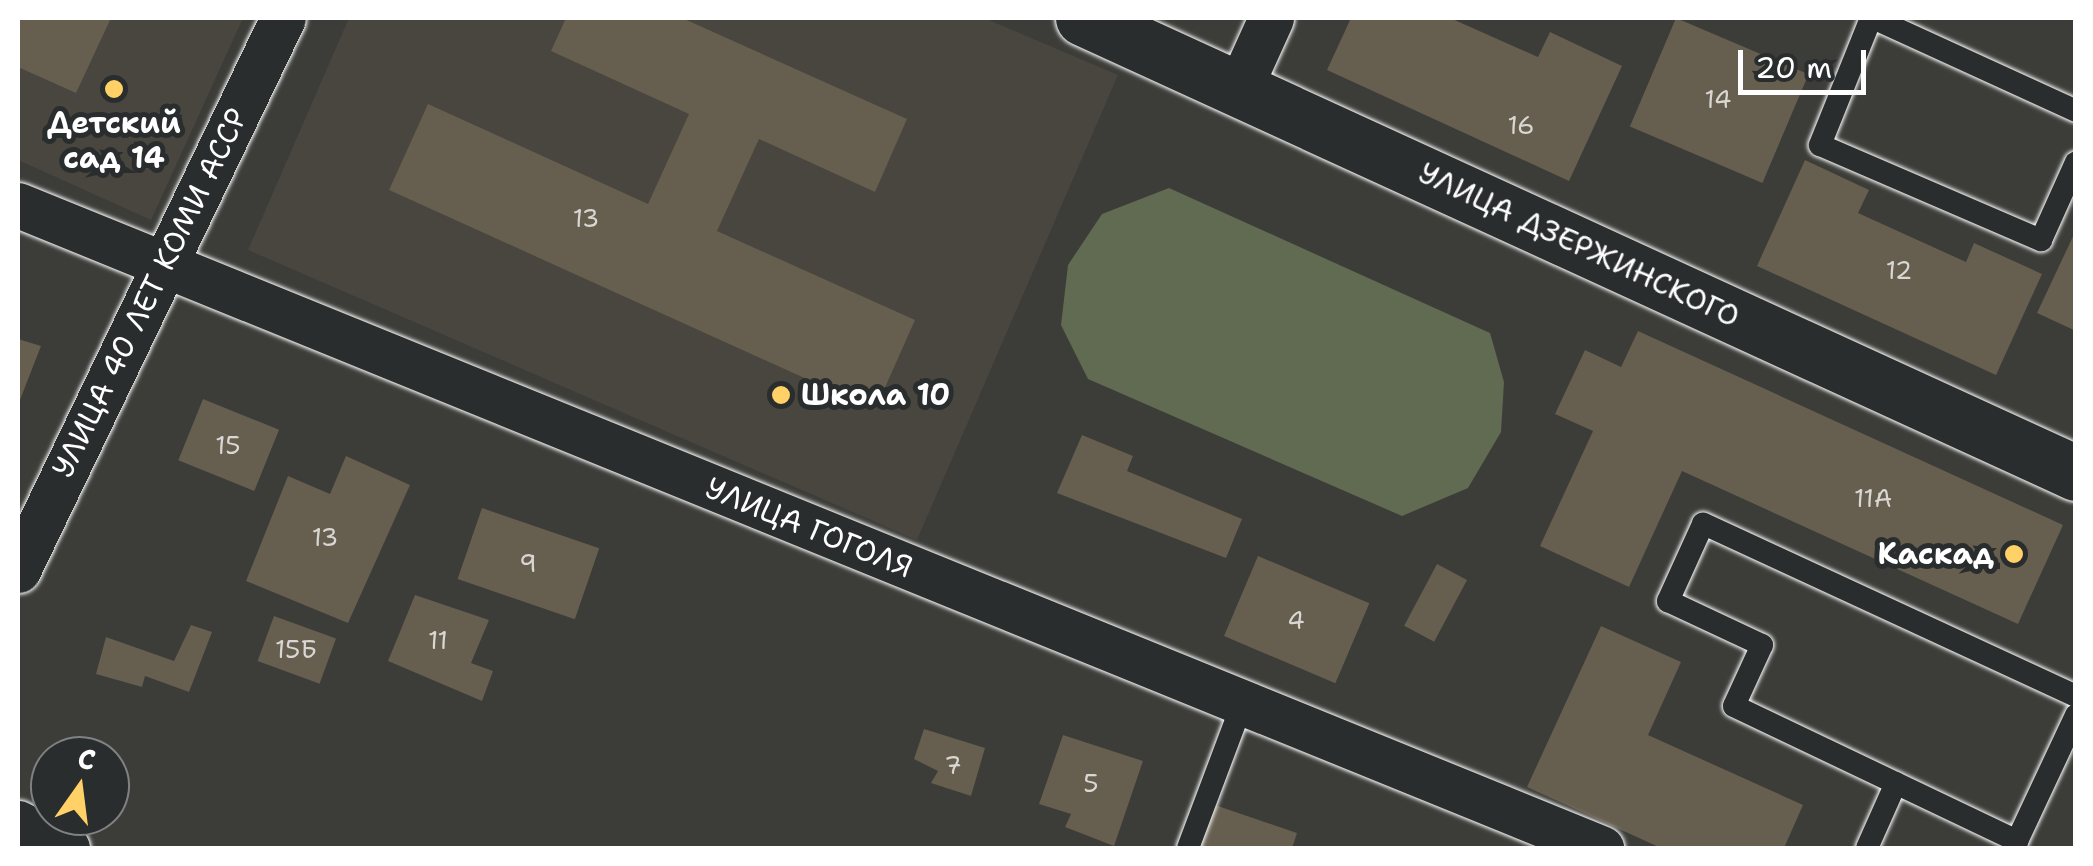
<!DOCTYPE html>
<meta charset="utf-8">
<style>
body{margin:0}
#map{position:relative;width:2093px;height:866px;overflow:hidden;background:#3c3c38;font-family:"Shantell Sans",sans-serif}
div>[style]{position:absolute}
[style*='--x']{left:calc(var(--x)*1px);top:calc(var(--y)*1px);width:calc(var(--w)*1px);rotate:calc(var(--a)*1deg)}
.built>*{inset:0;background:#49463f}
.green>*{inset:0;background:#606b52}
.building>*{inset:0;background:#665e4e;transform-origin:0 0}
.roads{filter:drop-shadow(0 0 2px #fff) drop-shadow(0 0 2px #fff)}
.service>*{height:22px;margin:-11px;padding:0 11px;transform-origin:11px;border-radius:11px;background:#2a2d2e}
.minor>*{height:45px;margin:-22.5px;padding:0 22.5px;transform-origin:22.5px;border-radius:22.5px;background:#2a2d2e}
.tertiary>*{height:55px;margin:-27.5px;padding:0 27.5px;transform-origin:27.5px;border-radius:27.5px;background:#2a2d2e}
.dots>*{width:28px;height:28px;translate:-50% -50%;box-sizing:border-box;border:5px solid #2a2d2e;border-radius:50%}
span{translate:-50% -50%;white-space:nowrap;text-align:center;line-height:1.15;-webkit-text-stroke:10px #2a2d2e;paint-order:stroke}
.number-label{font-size:25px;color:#d9d7d3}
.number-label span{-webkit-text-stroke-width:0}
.poi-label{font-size:30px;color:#fff;font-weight:700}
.left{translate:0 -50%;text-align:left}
.right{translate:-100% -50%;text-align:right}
.street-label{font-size:30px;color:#fff}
.frame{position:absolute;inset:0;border:20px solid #fff;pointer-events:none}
.north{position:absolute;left:30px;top:736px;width:100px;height:100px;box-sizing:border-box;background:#2a2d2e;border:2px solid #7f8182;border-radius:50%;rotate:14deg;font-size:28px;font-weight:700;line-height:40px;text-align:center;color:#fff}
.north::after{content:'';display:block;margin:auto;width:35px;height:45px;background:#ffd166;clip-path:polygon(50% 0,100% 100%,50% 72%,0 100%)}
.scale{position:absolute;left:1738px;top:50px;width:128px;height:45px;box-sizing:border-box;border:5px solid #fff;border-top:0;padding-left:12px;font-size:30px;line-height:35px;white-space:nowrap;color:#fff;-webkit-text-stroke:8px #2a2d2e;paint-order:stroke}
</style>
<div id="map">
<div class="built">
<div style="clip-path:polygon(18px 18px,243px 18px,151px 220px,18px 160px)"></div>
<div style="clip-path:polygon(349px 18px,984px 18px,1118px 75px,917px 540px,248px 250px)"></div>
</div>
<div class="green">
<div style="clip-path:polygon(1169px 188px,1490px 333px,1504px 382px,1501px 432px,1468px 488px,1402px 516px,1088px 379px,1061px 325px,1068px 265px,1102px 214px)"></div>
</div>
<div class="building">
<div style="clip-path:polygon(18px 18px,111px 18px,76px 93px,18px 67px)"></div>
<div style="clip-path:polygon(566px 18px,682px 18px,907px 119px,875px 192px,759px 139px,717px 231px,915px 320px,875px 410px,389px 190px,428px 104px,648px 204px,689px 114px,551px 51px)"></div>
<div style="clip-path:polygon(1351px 18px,1450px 18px,1538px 57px,1550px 32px,1622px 66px,1569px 181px,1327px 70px)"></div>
<div style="left:1676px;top:18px;width:144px;height:118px;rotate:23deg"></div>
<div style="clip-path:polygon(1805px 160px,1869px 190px,1858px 213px,1966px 262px,1974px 243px,2042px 274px,1996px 375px,1757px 266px)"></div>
<div style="clip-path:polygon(2076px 230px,2076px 331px,2037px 313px)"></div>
<div style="clip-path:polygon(1638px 331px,2063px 525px,2018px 624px,1682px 471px,1629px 587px,1540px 546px,1593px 431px,1555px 414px,1585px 350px,1621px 367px)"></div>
<div style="clip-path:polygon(18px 339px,41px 346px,18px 405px)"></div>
<div style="left:203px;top:399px;width:82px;height:66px;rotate:22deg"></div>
<div style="clip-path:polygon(1082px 435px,1133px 456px,1127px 471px,1242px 519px,1226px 558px,1057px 493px)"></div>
<div style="clip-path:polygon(346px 456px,410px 485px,348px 623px,246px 581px,288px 476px,330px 494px)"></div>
<div style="left:482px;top:508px;width:124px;height:75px;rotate:19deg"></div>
<div style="left:1258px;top:556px;width:121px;height:87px;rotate:23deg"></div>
<div style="left:1437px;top:564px;width:34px;height:70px;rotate:28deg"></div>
<div style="clip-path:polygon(415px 595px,489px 620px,471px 663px,493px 671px,482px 701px,388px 661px)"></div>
<div style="left:274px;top:616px;width:66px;height:48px;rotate:20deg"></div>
<div style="clip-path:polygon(191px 625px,212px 632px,189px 692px,145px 676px,142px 687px,96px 674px,106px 637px,174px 661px)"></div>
<div style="clip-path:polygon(1601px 626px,1681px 662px,1648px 735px,1803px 805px,1784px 848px,1661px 848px,1527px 787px)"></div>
<div style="clip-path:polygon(924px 729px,985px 748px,971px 796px,931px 783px,938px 771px,914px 759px)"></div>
<div style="clip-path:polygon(1063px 735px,1143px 761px,1114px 846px,1065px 827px,1071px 814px,1039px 804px)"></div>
<div style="clip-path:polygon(1209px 803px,1297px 833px,1292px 848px,1194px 848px)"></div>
</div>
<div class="roads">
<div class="service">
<div style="--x:1871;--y:18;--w:137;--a:111.9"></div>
<div style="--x:1820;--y:145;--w:241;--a:23.3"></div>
<div style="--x:2041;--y:240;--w:85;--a:-65.8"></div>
<div style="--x:1873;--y:18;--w:223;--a:24.6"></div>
<div style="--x:2076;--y:696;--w:411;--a:-155.2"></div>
<div style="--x:1703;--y:524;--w:85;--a:114.4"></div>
<div style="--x:1668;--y:601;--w:104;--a:25.1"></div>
<div style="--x:1762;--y:645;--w:67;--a:114.7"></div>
<div style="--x:1734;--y:706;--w:314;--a:25.5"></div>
<div style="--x:2017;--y:841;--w:139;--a:-64.9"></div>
<div style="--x:1188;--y:848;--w:154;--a:-69.4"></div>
<div style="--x:1867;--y:848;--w:71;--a:-66"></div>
</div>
<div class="minor">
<div style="--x:1239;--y:89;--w:78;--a:-65.7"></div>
<div style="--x:18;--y:205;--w:1709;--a:22.11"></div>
<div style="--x:18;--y:570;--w:612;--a:-64.36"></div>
<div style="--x:18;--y:823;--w:55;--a:27"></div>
</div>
<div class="tertiary">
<div style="--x:1083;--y:18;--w:1092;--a:24.62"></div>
</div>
</div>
<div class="dots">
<div style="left:114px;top:89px;background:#ffd166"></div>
<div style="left:781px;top:395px;background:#ffd166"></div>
<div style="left:2014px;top:554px;background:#ffd166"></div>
</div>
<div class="number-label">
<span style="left:1718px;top:99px">14</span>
<span style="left:1521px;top:125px">16</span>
<span style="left:586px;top:218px">13</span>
<span style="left:1899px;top:270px">12</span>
<span style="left:228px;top:445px">15</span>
<span style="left:1873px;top:498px">11А</span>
<span style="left:325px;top:537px">13</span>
<span style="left:528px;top:563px">9</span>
<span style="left:1296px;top:620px">4</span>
<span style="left:438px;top:640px">11</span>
<span style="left:296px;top:649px">15Б</span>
<span style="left:953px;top:765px">7</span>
<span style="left:1091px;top:783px">5</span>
</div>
<div class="poi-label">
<span style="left:114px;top:140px">Детский<br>сад 14</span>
<span class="left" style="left:801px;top:395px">Школа 10</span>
<span class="right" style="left:1994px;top:554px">Каскад</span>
</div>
<div class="street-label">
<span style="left:1579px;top:245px;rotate:25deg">УЛИЦА ДЗЕРЖИНСКОГО</span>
<span style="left:150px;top:293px;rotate:-64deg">УЛИЦА 40 ЛЕТ КОМИ АССР</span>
<span style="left:809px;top:528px;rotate:22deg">УЛИЦА ГОГОЛЯ</span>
</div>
<div class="frame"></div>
<div class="north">С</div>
<div class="scale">20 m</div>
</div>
